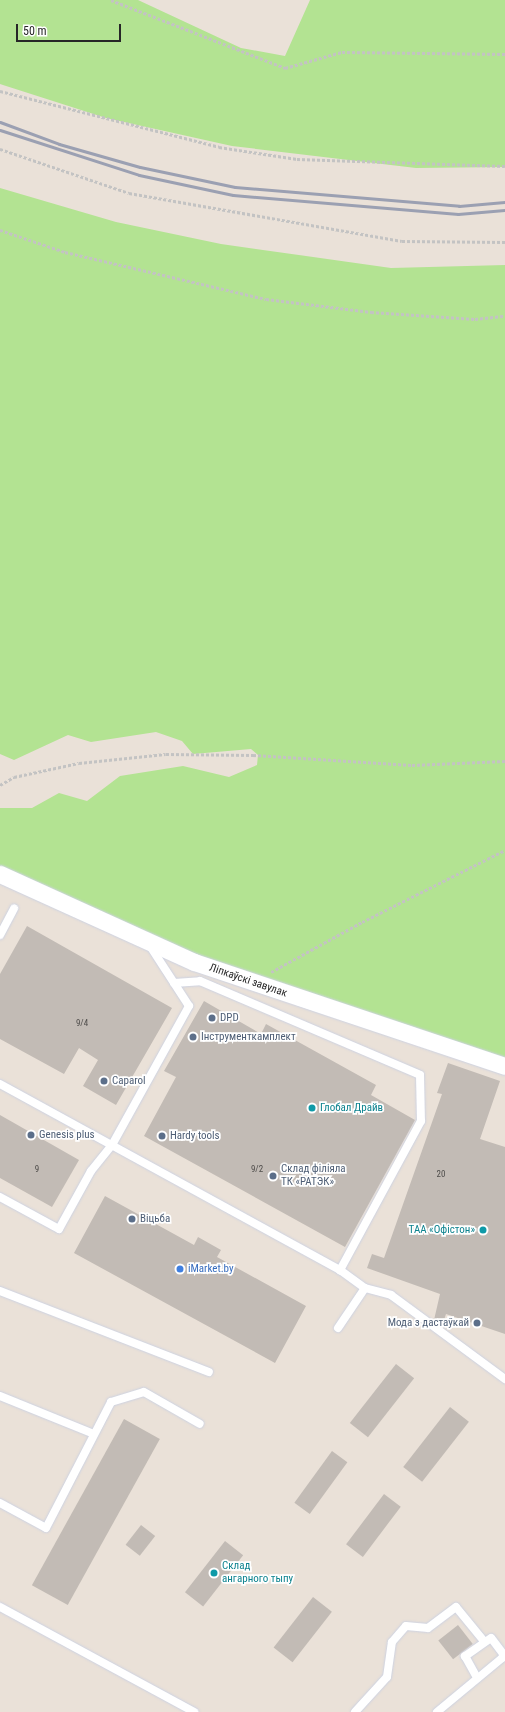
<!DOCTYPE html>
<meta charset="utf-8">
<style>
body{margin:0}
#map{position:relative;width:505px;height:1712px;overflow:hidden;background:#eae1d8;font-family:"Roboto Condensed",sans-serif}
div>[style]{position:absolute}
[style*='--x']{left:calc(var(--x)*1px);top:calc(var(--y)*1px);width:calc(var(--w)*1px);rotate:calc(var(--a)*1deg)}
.green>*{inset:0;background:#b3e392}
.building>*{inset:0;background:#c2bbb5;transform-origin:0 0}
.path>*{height:2.5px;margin-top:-1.25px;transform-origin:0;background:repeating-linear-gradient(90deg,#c3c3c3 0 3px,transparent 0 5px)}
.roads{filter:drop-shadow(0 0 1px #cdd2e1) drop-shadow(0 0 1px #cdd2e1)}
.service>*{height:8px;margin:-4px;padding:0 4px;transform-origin:4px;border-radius:4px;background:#fff}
.minor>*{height:17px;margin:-8.5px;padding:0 8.5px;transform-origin:8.5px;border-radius:8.5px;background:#fff}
.rail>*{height:3px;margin:-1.5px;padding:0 1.5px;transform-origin:1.5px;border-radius:1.5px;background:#9ba0b2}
.dots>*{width:11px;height:11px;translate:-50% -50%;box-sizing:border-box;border:2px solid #fff;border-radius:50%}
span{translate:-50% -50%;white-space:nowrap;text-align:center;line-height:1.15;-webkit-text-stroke:3.5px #fff;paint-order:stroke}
.number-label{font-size:9px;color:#4e4c4a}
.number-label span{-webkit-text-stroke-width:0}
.street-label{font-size:11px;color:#272727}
.service-label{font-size:11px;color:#4e5e75}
.left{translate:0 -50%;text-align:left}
.right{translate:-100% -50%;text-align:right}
.culture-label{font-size:11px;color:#0d838f}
.shop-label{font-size:11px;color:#366cbe}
.scale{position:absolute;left:16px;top:24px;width:105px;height:18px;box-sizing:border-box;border:2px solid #272727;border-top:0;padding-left:5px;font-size:12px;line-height:14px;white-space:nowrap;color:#272727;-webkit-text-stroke:3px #fff;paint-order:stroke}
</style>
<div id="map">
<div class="green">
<div style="clip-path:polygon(0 0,138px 0,241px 48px,285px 56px,310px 0,505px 0,505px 167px,416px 168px,232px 146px,106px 118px,3px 85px,0 84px)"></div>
<div style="clip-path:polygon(0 188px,116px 222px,221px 244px,391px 268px,505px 265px,505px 1062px,168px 947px,0 867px,0 808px,32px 808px,59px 793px,87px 801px,120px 776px,183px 766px,229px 777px,257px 765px,258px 755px,251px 749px,193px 754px,182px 741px,156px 732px,91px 742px,68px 735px,14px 760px,0 754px)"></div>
</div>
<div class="building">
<div style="clip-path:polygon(27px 926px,172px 1008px,116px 1105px,83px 1086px,98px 1060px,79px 1048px,64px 1074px,0 1039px,0 974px)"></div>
<div style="clip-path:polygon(204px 1001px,261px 1034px,266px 1024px,376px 1085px,371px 1095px,415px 1120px,345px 1247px,144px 1136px,176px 1077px,164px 1071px)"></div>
<div style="clip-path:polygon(448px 1063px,500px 1081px,480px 1139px,505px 1147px,505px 1334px,446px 1314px,443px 1323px,434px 1320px,440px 1294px,367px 1268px,372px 1254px,384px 1258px,442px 1094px,437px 1093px)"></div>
<div style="clip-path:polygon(0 1115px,79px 1160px,52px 1207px,0 1178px)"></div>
<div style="clip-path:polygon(105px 1196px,194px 1245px,198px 1237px,221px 1250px,217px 1257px,306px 1306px,275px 1363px,74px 1253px)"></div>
<div style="left:396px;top:1364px;width:23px;height:75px;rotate:38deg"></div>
<div style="left:450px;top:1407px;width:24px;height:76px;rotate:38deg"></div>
<div style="left:124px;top:1419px;width:41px;height:190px;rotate:29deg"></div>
<div style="left:332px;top:1451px;width:19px;height:64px;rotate:36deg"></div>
<div style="left:384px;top:1494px;width:21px;height:63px;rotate:37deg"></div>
<div style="left:141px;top:1525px;width:18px;height:25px;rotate:38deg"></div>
<div style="left:225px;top:1541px;width:23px;height:65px;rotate:38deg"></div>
<div style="left:313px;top:1597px;width:24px;height:64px;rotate:38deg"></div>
<div style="left:458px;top:1625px;width:24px;height:25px;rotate:52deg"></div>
</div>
<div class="path">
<div style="--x:111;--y:0;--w:187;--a:21.3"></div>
<div style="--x:285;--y:68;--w:59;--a:-15.7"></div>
<div style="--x:342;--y:52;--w:163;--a:0.7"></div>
<div style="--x:0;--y:91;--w:226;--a:14.3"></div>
<div style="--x:219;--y:147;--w:79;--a:8.7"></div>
<div style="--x:297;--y:159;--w:208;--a:1.9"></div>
<div style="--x:0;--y:149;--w:136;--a:18.8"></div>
<div style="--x:129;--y:193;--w:277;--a:10"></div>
<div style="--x:402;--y:241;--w:103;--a:0.6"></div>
<div style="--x:0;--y:230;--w:69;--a:18.7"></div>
<div style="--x:65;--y:252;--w:206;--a:13.2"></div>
<div style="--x:266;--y:299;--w:106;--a:7.1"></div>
<div style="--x:371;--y:312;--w:104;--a:3.9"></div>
<div style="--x:475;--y:319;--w:30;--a:-6"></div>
<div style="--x:0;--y:785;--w:16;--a:-30"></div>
<div style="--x:14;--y:777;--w:66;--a:-12.2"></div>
<div style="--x:79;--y:763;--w:87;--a:-5.9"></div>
<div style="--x:166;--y:754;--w:87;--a:0.7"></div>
<div style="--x:253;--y:755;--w:159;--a:3.6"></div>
<div style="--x:412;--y:765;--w:93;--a:-2.5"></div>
<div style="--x:271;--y:972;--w:104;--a:-28.8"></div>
<div style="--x:362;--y:922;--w:160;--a:-26.7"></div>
</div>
<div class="roads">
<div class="service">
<div style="--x:0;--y:935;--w:30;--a:-62"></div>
<div style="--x:174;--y:983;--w:26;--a:-4"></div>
<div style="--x:200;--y:981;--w:239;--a:23.1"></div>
<div style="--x:420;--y:1075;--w:46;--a:88.8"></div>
<div style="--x:421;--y:1121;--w:170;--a:118.5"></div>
<div style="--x:0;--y:1084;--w:388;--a:28.7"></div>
<div style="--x:340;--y:1270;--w:31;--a:36"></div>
<div style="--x:365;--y:1288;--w:27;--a:15"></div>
<div style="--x:391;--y:1295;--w:142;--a:36.4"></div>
<div style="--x:0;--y:1197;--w:67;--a:28.5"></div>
<div style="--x:59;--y:1229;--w:66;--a:-61.1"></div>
<div style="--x:91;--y:1171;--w:33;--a:-51"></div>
<div style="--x:112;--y:1145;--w:159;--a:-61"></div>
<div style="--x:189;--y:1006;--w:72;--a:-123"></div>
<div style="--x:0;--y:1291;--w:224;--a:21.2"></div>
<div style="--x:338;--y:1328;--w:48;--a:-56"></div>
<div style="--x:0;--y:1396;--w:101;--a:22"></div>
<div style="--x:0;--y:1503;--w:52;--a:28.5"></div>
<div style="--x:46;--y:1528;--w:142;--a:-62.7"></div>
<div style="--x:111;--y:1402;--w:34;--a:-17"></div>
<div style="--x:144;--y:1392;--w:64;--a:29.7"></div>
<div style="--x:0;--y:1607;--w:221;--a:28.4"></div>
<div style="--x:355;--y:1712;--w:47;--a:-47.6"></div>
<div style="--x:387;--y:1677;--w:35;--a:-82"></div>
<div style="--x:392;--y:1642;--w:21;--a:-49"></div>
<div style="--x:406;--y:1626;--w:22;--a:5"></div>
<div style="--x:428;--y:1628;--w:35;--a:-37"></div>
<div style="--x:456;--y:1607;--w:43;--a:50.7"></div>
<div style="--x:437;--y:1712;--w:85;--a:-39.7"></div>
<div style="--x:502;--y:1658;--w:4;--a:-56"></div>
<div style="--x:504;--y:1655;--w:21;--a:-127"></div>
<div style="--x:491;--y:1638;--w:32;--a:145"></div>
<div style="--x:465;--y:1656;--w:25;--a:61"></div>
</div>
<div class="minor">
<div style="--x:0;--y:874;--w:213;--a:24.4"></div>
<div style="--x:194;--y:962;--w:328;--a:18.5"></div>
</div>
</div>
<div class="rail">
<div style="--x:0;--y:122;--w:63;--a:20.4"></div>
<div style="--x:59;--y:144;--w:84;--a:15.9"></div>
<div style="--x:140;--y:167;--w:97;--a:11.9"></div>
<div style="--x:235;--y:187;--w:225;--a:4.8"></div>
<div style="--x:459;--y:206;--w:46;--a:-5"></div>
<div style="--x:0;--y:130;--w:146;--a:17.9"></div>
<div style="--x:139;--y:175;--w:96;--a:12"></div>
<div style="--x:233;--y:195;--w:226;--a:4.8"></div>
<div style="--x:458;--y:214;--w:47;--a:-4.9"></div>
</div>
<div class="dots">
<div style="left:212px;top:1018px;background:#5c6f8a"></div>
<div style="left:193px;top:1037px;background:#5c6f8a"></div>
<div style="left:104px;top:1081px;background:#5c6f8a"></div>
<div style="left:312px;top:1108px;background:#0f9aa8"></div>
<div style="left:31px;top:1135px;background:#5c6f8a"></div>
<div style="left:162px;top:1136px;background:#5c6f8a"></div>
<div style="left:273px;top:1176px;background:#5c6f8a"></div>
<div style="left:132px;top:1219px;background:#5c6f8a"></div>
<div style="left:483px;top:1230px;background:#0f9aa8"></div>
<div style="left:180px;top:1269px;background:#3f7fe0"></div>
<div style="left:477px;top:1323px;background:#5c6f8a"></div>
<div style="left:214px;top:1573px;background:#0f9aa8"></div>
</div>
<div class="number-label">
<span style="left:82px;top:1023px">9/4</span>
<span style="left:37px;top:1169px">9</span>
<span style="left:257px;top:1169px">9/2</span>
<span style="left:441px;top:1174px">20</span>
</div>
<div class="street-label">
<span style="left:248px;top:981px;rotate:19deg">Ліпкаўскі завулак</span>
</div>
<div class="service-label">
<span class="left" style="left:220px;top:1018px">DPD</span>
<span class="left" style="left:201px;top:1037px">Інструменткамплект</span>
<span class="left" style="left:112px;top:1081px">Caparol</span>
<span class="left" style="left:39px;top:1135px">Genesis plus</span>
<span class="left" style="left:170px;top:1136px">Hardy tools</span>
<span class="left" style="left:281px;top:1176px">Склад філіяла<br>ТК «РАТЭК»</span>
<span class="left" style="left:140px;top:1219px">Віцьба</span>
<span class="right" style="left:469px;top:1323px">Мода з дастаўкай</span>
</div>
<div class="culture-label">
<span class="left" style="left:320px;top:1108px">Глобал Драйв</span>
<span class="right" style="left:475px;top:1230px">ТАА «Офістон»</span>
<span class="left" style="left:222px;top:1573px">Склад<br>ангарного тыпу</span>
</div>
<div class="shop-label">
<span class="left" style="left:188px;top:1269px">iMarket.by</span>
</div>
<div class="scale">50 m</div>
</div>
